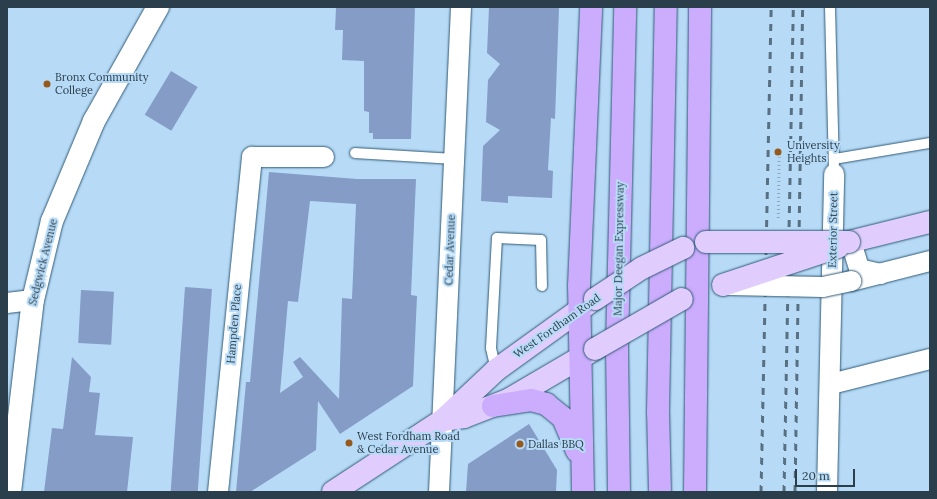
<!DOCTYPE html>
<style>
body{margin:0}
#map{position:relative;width:937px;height:499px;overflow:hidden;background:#b7dbf7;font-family:Lora,serif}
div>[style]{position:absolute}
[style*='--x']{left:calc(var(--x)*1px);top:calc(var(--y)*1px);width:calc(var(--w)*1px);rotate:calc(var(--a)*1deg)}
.building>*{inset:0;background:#849cc6;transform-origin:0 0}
.path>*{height:2.5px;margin-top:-1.25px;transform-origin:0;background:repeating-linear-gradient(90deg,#89a8bf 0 1px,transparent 0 4px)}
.roads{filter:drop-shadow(0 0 1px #305a77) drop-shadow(0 0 1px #305a77)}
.service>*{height:10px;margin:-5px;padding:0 5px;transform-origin:5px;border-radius:5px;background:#fff}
.minor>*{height:20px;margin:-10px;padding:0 10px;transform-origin:10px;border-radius:10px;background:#fff}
.secondary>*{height:22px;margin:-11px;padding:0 11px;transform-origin:11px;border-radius:11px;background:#fff}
.primary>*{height:22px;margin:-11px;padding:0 11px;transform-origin:11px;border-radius:11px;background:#e0cdfe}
.motorway>*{height:22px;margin:-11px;padding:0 11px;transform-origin:11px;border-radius:11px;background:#cbacfd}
.rail>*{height:3px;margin-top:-1.5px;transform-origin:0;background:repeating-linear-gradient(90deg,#587082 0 7px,transparent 0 14px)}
.bridges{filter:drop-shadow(0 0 1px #305a77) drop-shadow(0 0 1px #305a77)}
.minor-bridge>*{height:20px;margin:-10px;padding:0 10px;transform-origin:10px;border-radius:10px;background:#fff}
.primary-bridge>*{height:22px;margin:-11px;padding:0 11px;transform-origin:11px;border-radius:11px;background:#e0cdfe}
.dots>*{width:11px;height:11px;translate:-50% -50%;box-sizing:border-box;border:2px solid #b7dbf7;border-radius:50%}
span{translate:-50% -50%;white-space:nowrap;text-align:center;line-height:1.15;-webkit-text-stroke:4px #b7dbf7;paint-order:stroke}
.poi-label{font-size:11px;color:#2b3e4b}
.left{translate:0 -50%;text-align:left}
.street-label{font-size:11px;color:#2b3e4b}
.frame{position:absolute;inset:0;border:8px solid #2b3e4b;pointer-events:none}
.scale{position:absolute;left:795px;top:469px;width:60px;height:18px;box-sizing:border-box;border:2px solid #2b3e4b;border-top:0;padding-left:5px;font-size:12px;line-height:14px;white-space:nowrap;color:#2b3e4b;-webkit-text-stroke:3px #b7dbf7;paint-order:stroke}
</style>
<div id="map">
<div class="building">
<div style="clip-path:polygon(336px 7px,415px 7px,411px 139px,373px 139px,373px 133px,369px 133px,369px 112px,364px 111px,364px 61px,342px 60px,343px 30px,335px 30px)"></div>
<div style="clip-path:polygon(489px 7px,559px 8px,555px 119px,551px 118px,548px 170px,553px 171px,552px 198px,508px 196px,508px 203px,481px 201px,483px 146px,500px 130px,486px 122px,488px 80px,500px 64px,487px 53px)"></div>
<div style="left:171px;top:71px;width:31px;height:51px;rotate:31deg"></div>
<div style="clip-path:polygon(evenodd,269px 172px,357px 179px,416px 179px,411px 295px,417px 296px,413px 386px,340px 434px,318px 401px,316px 450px,250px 492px,236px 492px,246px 382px,250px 382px,269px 172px,310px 201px,356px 204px,352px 299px,342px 298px,339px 399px,300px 357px,293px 362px,303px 377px,280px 393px,288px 301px,298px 302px,310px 201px)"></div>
<div style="left:185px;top:287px;width:27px;height:206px;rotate:4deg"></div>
<div style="left:81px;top:290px;width:33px;height:53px;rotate:3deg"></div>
<div style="clip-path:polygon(72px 357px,91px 377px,89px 392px,100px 393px,95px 435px,133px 437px,127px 492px,44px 492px,52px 428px,63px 429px)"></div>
<div style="clip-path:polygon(529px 424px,557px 470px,556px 492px,466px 492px,468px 464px)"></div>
</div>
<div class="path">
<div style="--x:778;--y:218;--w:62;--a:-89.1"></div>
</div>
<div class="roads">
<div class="service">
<div style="--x:830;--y:7;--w:167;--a:88.6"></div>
<div style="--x:355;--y:153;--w:99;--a:3.5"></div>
<div style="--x:834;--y:159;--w:97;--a:-9.5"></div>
<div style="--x:496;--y:370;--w:23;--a:-103"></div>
<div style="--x:491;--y:348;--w:110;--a:-86.9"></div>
<div style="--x:497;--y:238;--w:44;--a:2.6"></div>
<div style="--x:541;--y:240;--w:46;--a:88.8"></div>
</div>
<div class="minor">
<div style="--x:851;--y:242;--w:28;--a:73"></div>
<div style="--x:859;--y:269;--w:22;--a:13"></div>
<div style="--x:851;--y:281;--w:81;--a:-14.2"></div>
<div style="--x:7;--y:303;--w:26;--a:-7"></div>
<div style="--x:831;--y:384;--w:102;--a:-14.2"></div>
<div style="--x:218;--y:492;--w:337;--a:-84.2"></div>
<div style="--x:252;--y:157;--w:72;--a:0"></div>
<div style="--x:439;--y:492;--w:485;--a:-87.4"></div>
<div style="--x:827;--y:492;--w:318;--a:-88.7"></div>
</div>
<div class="secondary">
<div style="--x:10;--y:492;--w:193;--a:-83.2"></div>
<div style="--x:33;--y:300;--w:81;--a:-76.5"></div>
<div style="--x:52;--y:221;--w:108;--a:-67.2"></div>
<div style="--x:94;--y:121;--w:131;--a:-60.7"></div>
</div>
<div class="primary">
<div style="--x:849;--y:242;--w:83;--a:-13.9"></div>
<div style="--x:443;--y:420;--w:21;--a:-8"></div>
<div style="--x:464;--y:417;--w:47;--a:-21.1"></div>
<div style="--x:508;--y:400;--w:101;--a:-30.4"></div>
<div style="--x:333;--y:492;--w:131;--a:-33.2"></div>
<div style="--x:443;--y:420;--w:73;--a:-43.3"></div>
<div style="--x:496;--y:370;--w:120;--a:-35.8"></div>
</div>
<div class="motorway">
<div style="--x:493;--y:406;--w:38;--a:-9"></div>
<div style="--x:531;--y:400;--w:16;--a:15"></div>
<div style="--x:546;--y:404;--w:22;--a:39"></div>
<div style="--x:563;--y:418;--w:36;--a:67"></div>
<div style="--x:583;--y:492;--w:206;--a:-91.1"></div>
<div style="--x:579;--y:286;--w:279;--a:-87.5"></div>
<div style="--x:619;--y:492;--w:147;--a:-90.8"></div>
<div style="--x:617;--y:345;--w:338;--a:-88.6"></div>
<div style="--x:660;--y:492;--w:80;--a:-91.4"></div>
<div style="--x:658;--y:412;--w:405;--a:-88.9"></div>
<div style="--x:695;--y:492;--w:485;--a:-89.4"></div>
</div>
</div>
<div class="rail">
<div style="--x:761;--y:492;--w:485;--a:-88.8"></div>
<div style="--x:784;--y:492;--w:485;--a:-88.9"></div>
<div style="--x:795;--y:492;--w:485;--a:-89.1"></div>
</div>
<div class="bridges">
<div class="minor-bridge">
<div style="--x:729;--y:285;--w:94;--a:1.2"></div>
<div style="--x:823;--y:287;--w:29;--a:-12"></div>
</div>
<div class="primary-bridge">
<div style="--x:706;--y:242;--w:143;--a:0"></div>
<div style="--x:723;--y:285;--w:121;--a:-18.3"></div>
<div style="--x:595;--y:299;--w:56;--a:-33.4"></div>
<div style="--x:642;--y:268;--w:46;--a:-26"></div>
<div style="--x:595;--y:349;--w:100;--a:-29.9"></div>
</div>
</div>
<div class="dots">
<div style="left:47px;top:84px;background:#95591b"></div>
<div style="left:778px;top:152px;background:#95591b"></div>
<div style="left:349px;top:443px;background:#95591b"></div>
<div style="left:520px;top:444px;background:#95591b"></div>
</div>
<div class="poi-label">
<span class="left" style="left:55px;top:84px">Bronx Community<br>College</span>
<span class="left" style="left:787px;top:152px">University<br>Heights</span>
<span class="left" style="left:357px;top:443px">West Fordham Road<br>&amp; Cedar Avenue</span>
<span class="left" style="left:528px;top:444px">Dallas BBQ</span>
</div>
<div class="street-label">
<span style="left:833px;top:230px;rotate:-89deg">Exterior Street</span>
<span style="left:619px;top:249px;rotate:-89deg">Major Deegan Expressway</span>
<span style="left:450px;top:250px;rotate:-88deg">Cedar Avenue</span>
<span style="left:43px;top:262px;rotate:-76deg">Sedgwick Avenue</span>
<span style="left:234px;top:324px;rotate:-85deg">Hampden Place</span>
<span style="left:557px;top:326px;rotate:-35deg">West Fordham Road</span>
</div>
<div class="frame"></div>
<div class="scale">20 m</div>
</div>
